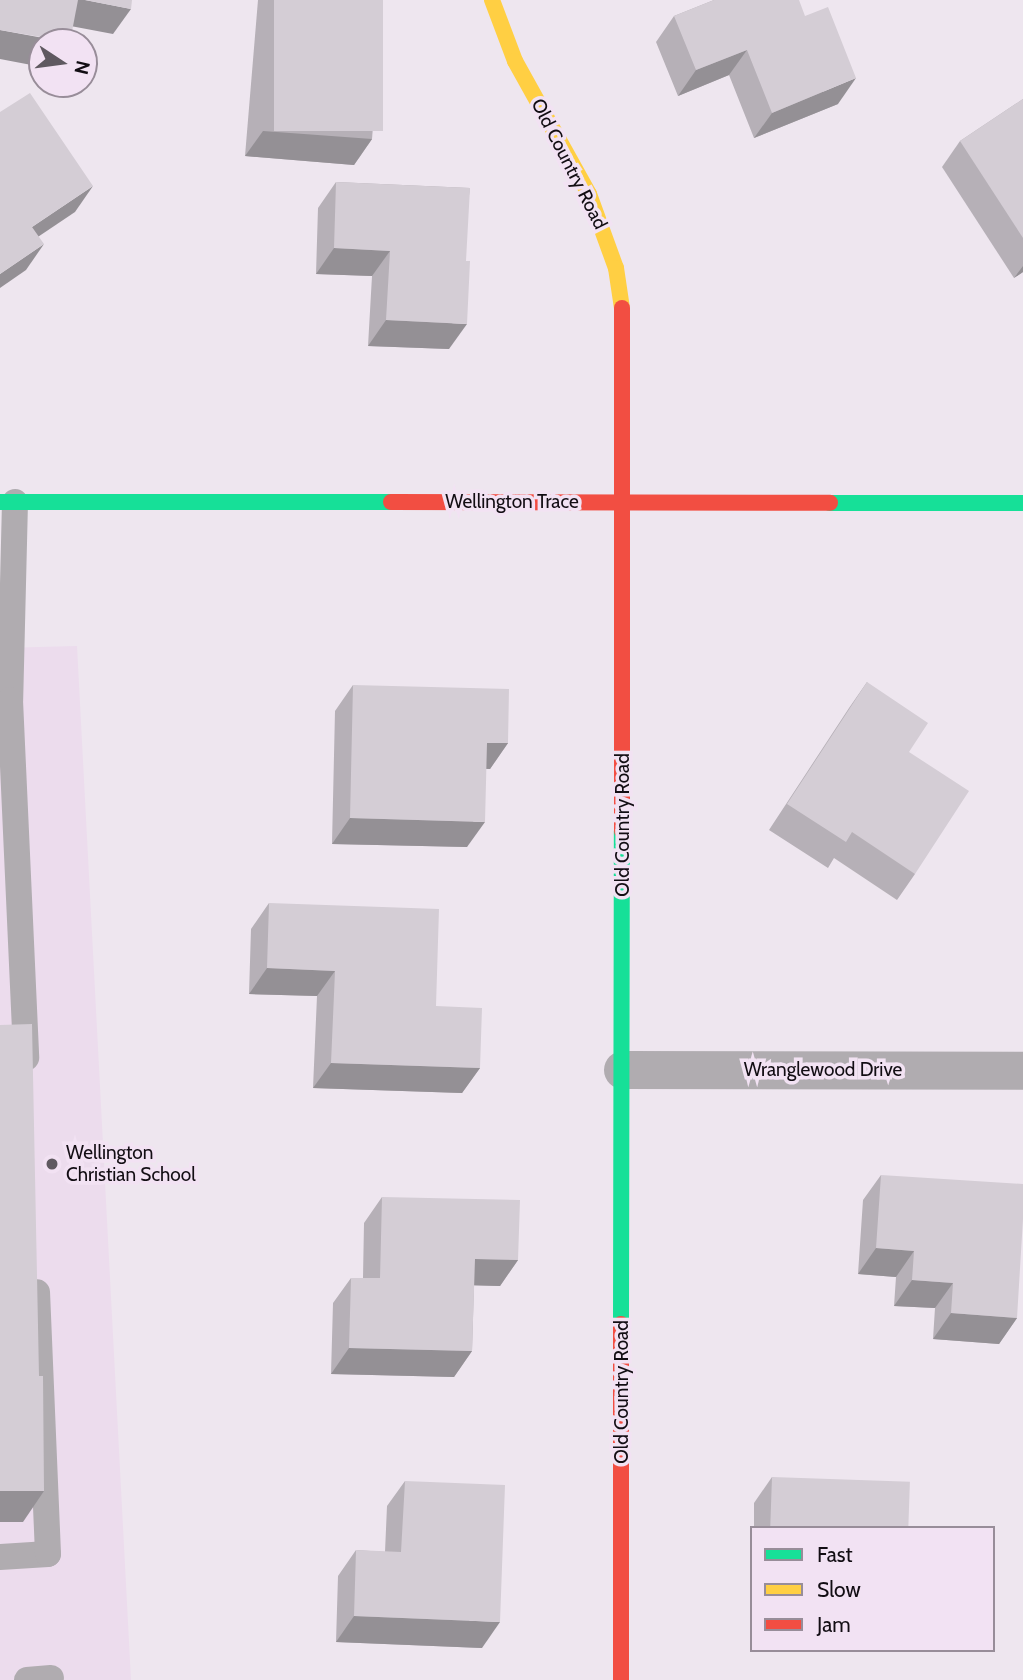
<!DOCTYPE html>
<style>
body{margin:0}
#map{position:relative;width:1023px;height:1680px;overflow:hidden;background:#eee6ef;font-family:Cabin,sans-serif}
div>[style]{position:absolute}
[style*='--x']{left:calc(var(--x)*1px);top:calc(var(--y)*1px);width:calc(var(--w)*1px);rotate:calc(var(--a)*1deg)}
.built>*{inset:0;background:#ecdced}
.lane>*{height:26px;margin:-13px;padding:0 13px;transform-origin:13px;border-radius:13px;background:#b0acb0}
.street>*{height:38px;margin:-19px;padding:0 19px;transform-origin:19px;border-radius:19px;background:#b0acb0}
.fast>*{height:16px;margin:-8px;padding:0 8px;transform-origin:8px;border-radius:8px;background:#16e098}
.slow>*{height:16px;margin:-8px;padding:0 8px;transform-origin:8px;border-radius:8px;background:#ffcf43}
.jam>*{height:16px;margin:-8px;padding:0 8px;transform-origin:8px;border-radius:8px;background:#f24e42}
.wall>*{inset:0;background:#b6b0b7}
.shaded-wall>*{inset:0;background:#949095}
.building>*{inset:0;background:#d4cdd5;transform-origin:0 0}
.dots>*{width:19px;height:19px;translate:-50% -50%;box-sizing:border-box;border:4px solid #f2e2f3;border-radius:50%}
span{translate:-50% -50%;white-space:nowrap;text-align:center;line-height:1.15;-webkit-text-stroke:7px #f2e2f3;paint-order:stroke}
.street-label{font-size:19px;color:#120d13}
.poi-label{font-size:19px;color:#120d13}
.left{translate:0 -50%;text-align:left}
.legend{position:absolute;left:750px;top:1526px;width:245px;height:126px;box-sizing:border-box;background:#f2e2f3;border:2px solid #988d99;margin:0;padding:9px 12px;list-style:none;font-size:21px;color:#120d13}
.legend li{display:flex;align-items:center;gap:14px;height:35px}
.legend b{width:35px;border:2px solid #988d99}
.north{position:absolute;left:28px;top:28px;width:70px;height:70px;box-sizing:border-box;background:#f2e2f3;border:2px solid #988d99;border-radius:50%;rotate:103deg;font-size:19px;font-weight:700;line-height:28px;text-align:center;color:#120d13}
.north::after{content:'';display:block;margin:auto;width:24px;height:32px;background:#5f5960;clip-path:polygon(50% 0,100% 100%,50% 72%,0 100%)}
</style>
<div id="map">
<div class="built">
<div style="clip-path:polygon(77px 646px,131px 1680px,0 1680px,0 648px)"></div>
</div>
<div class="lane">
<div style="--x:15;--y:502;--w:198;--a:91.4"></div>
<div style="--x:10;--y:700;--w:358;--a:87.4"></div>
<div style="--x:0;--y:1557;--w:48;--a:-3.6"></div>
<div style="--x:48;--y:1554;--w:262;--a:-92.4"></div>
<div style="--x:27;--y:1680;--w:24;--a:-5"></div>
</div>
<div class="street">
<div style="--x:623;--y:1070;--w:400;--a:0.1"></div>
</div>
<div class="fast">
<div style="--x:0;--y:502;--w:391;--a:0"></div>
<div style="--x:830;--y:503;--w:193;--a:0"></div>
<div style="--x:621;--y:1324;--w:493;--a:-89.9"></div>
</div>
<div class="slow">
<div style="--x:492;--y:0;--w:65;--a:69.3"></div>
<div style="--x:515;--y:61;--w:152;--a:60.9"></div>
<div style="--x:589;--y:194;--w:79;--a:70"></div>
<div style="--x:616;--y:268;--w:40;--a:81.5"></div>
</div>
<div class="jam">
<div style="--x:391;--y:502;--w:439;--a:0.1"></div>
<div style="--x:622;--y:831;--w:523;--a:-90"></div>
<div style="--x:621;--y:1680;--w:356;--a:-90"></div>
</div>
<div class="wall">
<div style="clip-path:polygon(258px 0,383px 0,372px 139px,354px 165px,245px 156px)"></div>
<div style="clip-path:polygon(714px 0,838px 104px,754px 138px,729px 75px,678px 96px,656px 42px,674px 16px)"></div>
<div style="clip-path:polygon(1023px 99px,1023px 272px,1014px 278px,942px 167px,960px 141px)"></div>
<div style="clip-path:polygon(336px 182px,470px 188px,449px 349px,368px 346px,372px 276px,316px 274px,318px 208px)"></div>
<div style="clip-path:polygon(867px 682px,909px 752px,915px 874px,897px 900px,834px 858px,828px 868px,769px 830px,849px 708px)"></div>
<div style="clip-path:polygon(353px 685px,508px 743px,490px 769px,486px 769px,467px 847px,332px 844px,335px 711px)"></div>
<div style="clip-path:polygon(269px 903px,436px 1006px,480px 1068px,462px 1093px,313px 1088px,317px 996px,249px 994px,251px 929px)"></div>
<div style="clip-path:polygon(881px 1175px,1017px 1318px,999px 1344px,933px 1339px,935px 1308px,894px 1306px,896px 1277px,858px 1274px,863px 1200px)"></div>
<div style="clip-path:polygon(382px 1197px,518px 1260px,500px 1286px,474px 1285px,472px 1351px,454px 1377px,331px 1374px,333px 1303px,351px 1278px,363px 1278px,364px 1223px)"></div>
<div style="clip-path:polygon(772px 1477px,909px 1528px,754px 1528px,754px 1503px)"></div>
<div style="clip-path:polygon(405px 1481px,482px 1648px,336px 1642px,338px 1576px,356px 1550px,385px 1552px,387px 1506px)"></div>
<div style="clip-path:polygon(752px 1601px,752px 1646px,751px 1646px)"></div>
</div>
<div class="shaded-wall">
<div style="clip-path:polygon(77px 0,85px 0,131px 9px,113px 34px,60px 24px)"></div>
<div style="clip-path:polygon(0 30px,65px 42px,42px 42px,42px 67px,0 59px)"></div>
<div style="clip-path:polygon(747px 50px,729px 75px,678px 96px,696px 70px)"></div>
<div style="clip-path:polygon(856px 78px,838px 104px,754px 138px,772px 113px)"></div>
<div style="clip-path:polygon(263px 131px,372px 139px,354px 165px,245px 156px)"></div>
<div style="clip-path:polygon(93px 186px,75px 212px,14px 253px,32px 227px)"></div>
<div style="clip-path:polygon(44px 244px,26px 270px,0 288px,0 274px)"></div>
<div style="clip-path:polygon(334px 248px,390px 251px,372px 276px,316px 274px)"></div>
<div style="clip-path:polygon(1023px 266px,1023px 272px,1014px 278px)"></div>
<div style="clip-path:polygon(386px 320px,467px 324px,449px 349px,368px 346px)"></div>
<div style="clip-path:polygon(487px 743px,508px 743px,490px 769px,469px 768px)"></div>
<div style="clip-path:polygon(350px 818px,485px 822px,467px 847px,332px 844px)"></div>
<div style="clip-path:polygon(267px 968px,335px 971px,317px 996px,249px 994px)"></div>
<div style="clip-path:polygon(331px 1063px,480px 1068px,462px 1093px,313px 1088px)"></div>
<div style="clip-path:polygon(876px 1248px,914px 1251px,896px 1277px,858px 1274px)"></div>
<div style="clip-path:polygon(475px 1259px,518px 1260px,500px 1286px,457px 1285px)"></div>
<div style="clip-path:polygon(912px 1280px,953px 1283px,935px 1308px,894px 1306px)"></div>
<div style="clip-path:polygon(951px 1313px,1017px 1318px,999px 1344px,933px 1339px)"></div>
<div style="clip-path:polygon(349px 1348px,472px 1351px,454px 1377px,331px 1374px)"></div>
<div style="clip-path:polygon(0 1491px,44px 1491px,23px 1522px,0 1522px)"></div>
<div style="clip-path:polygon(354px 1616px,500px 1622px,482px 1648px,336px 1642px)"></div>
</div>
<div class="building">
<div style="clip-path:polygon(0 0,78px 0,70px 42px,0 30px)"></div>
<div style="clip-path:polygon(85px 0,132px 0,131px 9px)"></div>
<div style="left:274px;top:0;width:109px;height:131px"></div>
<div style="clip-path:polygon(714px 0,799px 0,805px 16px,828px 7px,856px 78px,772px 113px,747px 50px,696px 70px,674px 16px)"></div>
<div style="clip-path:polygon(30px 93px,93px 186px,32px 227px,44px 244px,0 274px,0 112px)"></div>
<div style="clip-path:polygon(1023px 99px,1023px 238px,960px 141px)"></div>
<div style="clip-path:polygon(336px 182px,470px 188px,466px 261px,470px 261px,467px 324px,386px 320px,390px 251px,334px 248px)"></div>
<div style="clip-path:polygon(867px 682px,928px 723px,909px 752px,969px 791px,915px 874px,852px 832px,846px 842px,787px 804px)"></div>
<div style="clip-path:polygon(353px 685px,509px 689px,508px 743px,487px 743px,485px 822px,350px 818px)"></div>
<div style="clip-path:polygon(269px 903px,439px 909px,436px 1006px,482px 1008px,480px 1068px,331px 1063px,335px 971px,267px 968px)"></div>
<div style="clip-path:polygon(32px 1024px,39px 1376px,43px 1376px,44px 1491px,0 1491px,0 1025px)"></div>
<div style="clip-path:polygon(881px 1175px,1023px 1184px,1023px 1219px,1017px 1318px,951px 1313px,953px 1283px,912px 1280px,914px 1251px,876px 1248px)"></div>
<div style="clip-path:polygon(382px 1197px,520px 1200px,518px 1260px,475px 1259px,472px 1351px,349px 1348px,351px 1278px,380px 1278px)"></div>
<div style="left:772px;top:1477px;width:138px;height:51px;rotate:2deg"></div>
<div style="clip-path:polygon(405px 1481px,505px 1485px,500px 1622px,354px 1616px,356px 1550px,401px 1552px)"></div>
</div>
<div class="dots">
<div style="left:52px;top:1164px;background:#5f5960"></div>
</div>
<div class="street-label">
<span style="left:569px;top:164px;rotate:63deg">Old Country Road</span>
<span style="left:512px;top:502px">Wellington Trace</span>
<span style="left:623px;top:825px;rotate:-90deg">Old Country Road</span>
<span style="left:823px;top:1070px">Wranglewood Drive</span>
<span style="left:622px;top:1392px;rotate:-90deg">Old Country Road</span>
</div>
<div class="poi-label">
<span class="left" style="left:66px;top:1164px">Wellington<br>Christian School</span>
</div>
<ul class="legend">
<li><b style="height:9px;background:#16e098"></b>Fast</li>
<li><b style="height:9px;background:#ffcf43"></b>Slow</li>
<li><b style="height:9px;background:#f24e42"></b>Jam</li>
</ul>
<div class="north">N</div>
</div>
